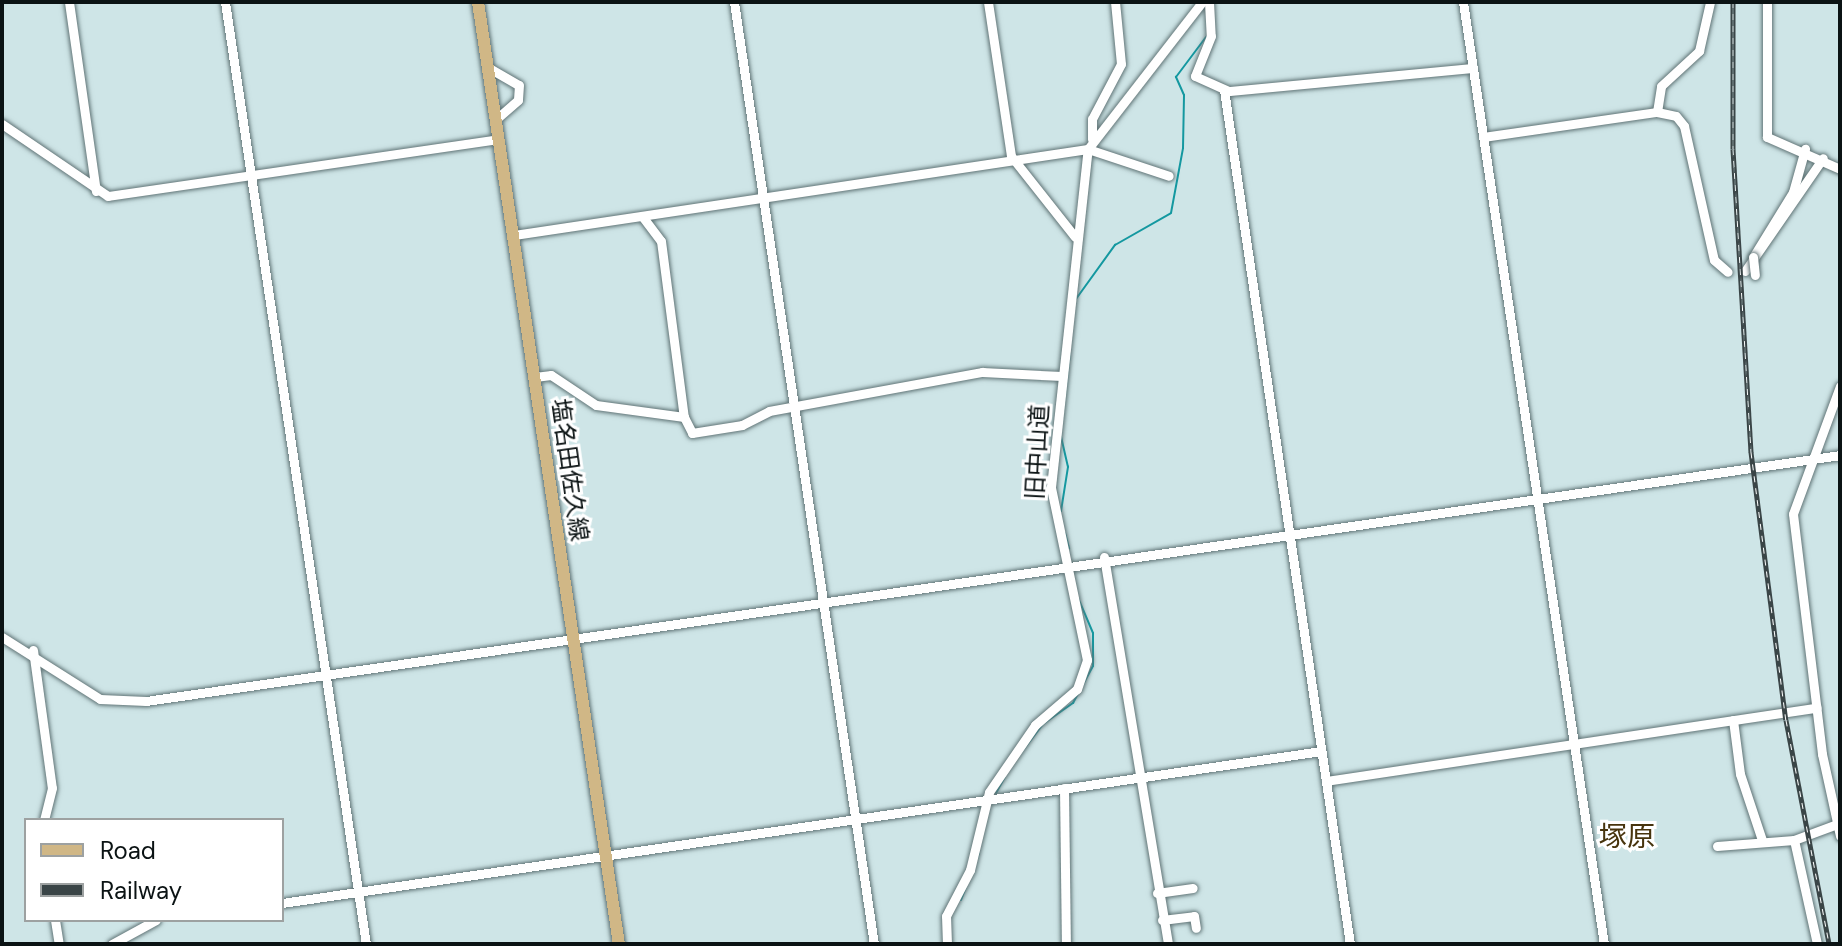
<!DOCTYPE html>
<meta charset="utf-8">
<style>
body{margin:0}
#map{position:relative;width:1842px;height:946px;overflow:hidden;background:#cee5e7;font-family:"DM Sans","Noto Sans JP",sans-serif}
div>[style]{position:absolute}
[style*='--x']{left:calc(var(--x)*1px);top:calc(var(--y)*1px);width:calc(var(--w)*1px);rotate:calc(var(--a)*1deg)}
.stream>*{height:2px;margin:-1px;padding:0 1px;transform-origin:1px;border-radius:1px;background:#1498a0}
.roads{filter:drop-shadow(0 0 2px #607476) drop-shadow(0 0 2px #607476)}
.minor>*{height:9px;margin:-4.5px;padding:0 4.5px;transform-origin:4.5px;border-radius:4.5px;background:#fff}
.major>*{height:12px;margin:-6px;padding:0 6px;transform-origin:6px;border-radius:6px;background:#d0b786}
.rail>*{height:5px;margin-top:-2.5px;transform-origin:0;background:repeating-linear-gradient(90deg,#fff 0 6px,#3a4547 0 12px);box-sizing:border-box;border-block:2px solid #3a4547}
.bridges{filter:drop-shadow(0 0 2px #607476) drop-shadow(0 0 2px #607476)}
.minor-bridge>*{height:9px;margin:-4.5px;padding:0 4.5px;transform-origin:4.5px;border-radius:4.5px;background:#fff}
span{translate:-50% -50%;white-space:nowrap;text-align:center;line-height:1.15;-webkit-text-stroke:6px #fff;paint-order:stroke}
.street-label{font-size:24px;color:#0b1314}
.quarter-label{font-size:28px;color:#47340d}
.frame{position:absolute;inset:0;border:4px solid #0b1314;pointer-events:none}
.legend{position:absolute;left:24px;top:818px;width:260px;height:104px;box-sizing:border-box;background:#fff;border:2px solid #9da1a1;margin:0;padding:10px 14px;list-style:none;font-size:24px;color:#0b1314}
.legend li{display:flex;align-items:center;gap:16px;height:40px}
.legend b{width:40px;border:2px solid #9da1a1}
</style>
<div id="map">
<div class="stream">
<div style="--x:1076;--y:299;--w:67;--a:-54.2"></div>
<div style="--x:1115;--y:245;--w:64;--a:-29.7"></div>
<div style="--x:1171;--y:213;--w:66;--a:-79.5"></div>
<div style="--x:1183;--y:148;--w:53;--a:-88.9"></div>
<div style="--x:1184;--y:95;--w:20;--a:-114"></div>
<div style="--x:1176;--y:77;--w:50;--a:-53.1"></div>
<div style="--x:1062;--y:422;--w:69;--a:-83.4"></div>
<div style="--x:1061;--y:511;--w:45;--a:-81"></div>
<div style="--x:1068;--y:467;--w:32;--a:-103"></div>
<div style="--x:1065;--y:533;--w:16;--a:75"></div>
<div style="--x:1017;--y:758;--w:43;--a:-52.6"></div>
<div style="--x:1043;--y:724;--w:37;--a:-35"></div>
<div style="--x:1073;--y:703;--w:42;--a:-61.6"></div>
<div style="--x:1093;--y:666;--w:33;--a:-90"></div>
<div style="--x:1093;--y:633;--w:38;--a:-113"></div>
<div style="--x:996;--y:793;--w:18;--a:-61"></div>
<div style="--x:961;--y:900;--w:50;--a:-69"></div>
</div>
<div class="roads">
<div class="minor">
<div style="--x:69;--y:2;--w:191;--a:81.9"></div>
<div style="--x:225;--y:2;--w:952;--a:81.49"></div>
<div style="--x:734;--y:2;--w:952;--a:81.55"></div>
<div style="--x:988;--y:2;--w:156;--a:81.5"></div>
<div style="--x:1011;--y:156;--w:103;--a:51.7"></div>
<div style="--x:1209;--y:2;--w:34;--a:87"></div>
<div style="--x:1211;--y:36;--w:43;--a:111.8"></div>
<div style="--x:1195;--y:76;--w:37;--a:24"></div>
<div style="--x:1229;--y:91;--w:245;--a:-5.4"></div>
<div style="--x:1463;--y:2;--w:952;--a:81.49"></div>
<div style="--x:1767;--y:2;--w:135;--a:90"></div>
<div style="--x:1767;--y:137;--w:80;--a:23.7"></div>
<div style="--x:489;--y:68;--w:34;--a:30"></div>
<div style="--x:519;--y:85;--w:15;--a:94"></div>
<div style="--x:518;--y:100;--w:29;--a:139"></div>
<div style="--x:1224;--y:90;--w:863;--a:81.61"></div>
<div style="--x:1657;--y:112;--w:26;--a:-81"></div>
<div style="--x:1661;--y:86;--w:52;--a:-42.6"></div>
<div style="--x:1699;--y:51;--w:50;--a:-77.3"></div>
<div style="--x:2;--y:124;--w:128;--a:34.2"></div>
<div style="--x:108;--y:196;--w:395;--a:-8.3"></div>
<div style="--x:1483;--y:137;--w:176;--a:-8.2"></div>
<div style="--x:1657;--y:112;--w:19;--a:12"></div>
<div style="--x:1676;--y:116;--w:13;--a:51"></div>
<div style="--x:1684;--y:126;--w:137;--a:77.4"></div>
<div style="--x:1714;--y:260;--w:18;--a:41"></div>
<div style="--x:1092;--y:139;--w:20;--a:-90"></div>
<div style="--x:1092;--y:119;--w:62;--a:-62.2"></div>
<div style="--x:1121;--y:64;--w:62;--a:-95.5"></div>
<div style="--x:642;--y:216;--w:31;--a:53"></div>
<div style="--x:661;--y:241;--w:177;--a:82.6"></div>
<div style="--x:514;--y:235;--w:580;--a:-8.52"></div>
<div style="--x:1088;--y:149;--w:85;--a:18.4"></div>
<div style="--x:1753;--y:257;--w:76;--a:-58.4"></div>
<div style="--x:1793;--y:192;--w:45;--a:-74.4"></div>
<div style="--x:1745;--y:271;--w:137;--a:-55.4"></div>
<div style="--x:535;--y:377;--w:16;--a:-7"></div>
<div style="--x:551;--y:375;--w:54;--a:33.7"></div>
<div style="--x:596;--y:405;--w:89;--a:7.8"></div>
<div style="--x:684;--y:417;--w:18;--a:63"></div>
<div style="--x:692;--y:433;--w:51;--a:-9.1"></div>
<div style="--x:742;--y:425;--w:30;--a:-27"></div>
<div style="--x:769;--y:411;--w:217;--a:-10.4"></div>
<div style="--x:982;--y:372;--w:80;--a:2.9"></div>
<div style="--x:1840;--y:386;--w:136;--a:110.2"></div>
<div style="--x:1793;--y:514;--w:242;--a:83.1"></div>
<div style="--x:1822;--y:754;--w:84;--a:77.6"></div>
<div style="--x:1104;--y:557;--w:392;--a:80.6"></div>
<div style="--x:2;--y:637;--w:116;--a:32.3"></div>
<div style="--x:100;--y:699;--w:46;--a:2.5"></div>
<div style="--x:146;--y:701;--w:1712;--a:-8.26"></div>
<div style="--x:33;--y:650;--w:139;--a:82.2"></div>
<div style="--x:52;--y:788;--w:33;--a:104"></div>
<div style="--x:1733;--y:720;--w:54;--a:82.6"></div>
<div style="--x:1740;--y:774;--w:70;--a:71.6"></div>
<div style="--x:1326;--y:781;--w:496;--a:-8.5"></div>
<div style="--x:1064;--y:788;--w:156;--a:89.3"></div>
<div style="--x:1794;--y:840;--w:107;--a:77.5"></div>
<div style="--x:1717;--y:846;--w:77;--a:-4.5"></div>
<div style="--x:1794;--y:840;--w:46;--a:-20.4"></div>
<div style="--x:1157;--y:893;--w:36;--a:-8"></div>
<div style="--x:282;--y:903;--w:1050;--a:-8.32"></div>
<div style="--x:55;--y:920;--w:24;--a:81"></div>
<div style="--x:1162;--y:920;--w:32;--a:-7"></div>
<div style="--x:1194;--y:916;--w:12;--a:81"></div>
<div style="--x:112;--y:944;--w:50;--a:-28.6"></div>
<div style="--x:947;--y:944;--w:28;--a:-92"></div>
<div style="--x:946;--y:916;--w:52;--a:-62.4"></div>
<div style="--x:970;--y:870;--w:80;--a:-76.3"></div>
<div style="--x:989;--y:792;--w:81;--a:-55.5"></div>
<div style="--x:1035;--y:725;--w:55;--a:-40.6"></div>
<div style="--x:1077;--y:689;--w:31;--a:-71"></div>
<div style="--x:1087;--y:660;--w:177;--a:-101.8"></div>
<div style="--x:1051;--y:487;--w:340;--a:-83.8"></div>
<div style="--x:1088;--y:149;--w:186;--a:-52.2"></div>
</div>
<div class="major">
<div style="--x:478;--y:2;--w:952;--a:81.49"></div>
</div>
</div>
<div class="rail">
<div style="--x:1733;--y:2;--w:147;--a:90"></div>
<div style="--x:1733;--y:149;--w:304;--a:86.6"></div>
<div style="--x:1751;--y:452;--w:270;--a:82.6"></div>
<div style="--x:1786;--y:720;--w:228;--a:79.1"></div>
</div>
<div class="bridges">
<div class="minor-bridge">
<div style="--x:1753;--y:257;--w:18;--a:84"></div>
</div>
</div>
<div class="street-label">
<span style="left:1037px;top:452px;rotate:-87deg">旧中山道</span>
<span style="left:570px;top:470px;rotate:82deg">塩名田佐久線</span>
</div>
<div class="quarter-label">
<span style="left:1627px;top:837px">塚原</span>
</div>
<div class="frame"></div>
<ul class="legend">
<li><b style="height:10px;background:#d0b786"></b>Road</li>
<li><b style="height:10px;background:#3a4547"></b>Railway</li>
</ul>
</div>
